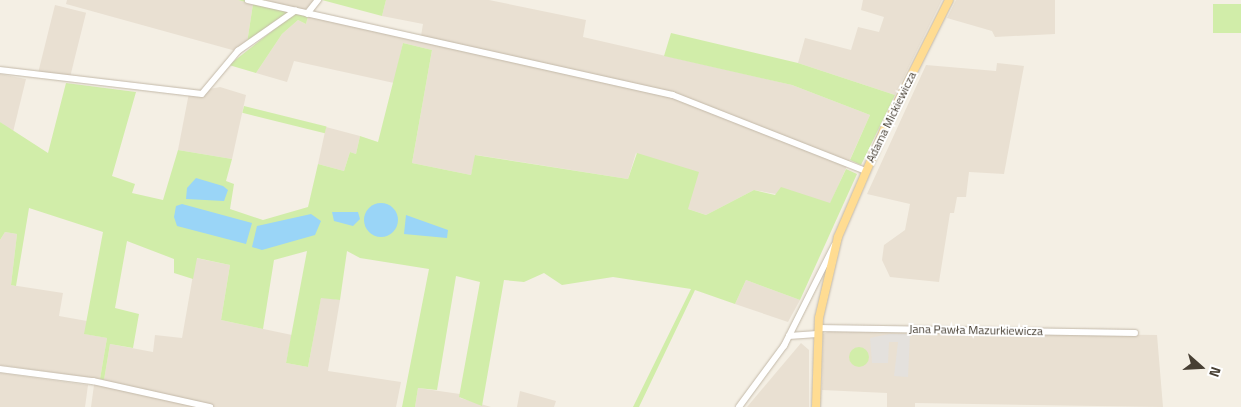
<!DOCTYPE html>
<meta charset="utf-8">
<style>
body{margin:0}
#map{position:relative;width:1241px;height:407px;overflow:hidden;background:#f4efe4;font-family:"Titillium Web",sans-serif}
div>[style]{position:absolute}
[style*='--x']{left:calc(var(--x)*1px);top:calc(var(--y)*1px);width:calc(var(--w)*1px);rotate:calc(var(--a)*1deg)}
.residential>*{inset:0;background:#e9e0d2;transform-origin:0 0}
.green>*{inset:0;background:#d1eda9;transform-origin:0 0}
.round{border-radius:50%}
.parking>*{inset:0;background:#e4e1dd}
.water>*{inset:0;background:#9ad5f7}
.roads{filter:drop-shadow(0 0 1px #c3b9a9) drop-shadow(0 0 1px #c3b9a9)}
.minor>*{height:5.5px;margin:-2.75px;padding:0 2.75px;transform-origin:2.75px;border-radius:2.75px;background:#fff}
.major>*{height:8px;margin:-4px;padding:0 4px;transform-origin:4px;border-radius:4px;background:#ffdc92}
span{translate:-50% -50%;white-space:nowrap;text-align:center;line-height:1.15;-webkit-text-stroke:4px #fff;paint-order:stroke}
.street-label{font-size:12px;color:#473f33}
.north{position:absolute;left:1176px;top:342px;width:50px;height:50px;-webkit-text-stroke:4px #fff;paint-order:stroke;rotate:109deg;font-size:14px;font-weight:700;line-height:20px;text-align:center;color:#473f33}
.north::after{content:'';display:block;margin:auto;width:18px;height:22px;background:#473f33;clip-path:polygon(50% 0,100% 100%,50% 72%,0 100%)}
</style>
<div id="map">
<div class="residential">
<div style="clip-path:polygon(67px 0,238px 0,253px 4px,247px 43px,236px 51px,66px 4px)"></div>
<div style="clip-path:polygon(265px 0,315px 0,304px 11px)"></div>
<div style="clip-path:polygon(386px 0,489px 0,586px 20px,583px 37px,792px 85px,870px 115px,830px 204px,754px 190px,706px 215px,688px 209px,636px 153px,628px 179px,476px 155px,471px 175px,412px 163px,432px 50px,403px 43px,394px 83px,294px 61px,287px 82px,256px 73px,282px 34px,298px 20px,306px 24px,308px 16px,420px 42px,423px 24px,382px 16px)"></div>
<div style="clip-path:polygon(863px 0,942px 0,895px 95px,798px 63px,805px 38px,851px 50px,858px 27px,879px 32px,884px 17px,861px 10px)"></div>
<div style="clip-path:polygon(956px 0,1055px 0,1055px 34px,995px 37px,992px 31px,947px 18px)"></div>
<div style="left:55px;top:5px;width:32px;height:70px;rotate:14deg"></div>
<div style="clip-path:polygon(997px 63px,1024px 66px,1004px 174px,969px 172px,966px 197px,957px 197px,954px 213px,950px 213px,939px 282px,890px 277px,882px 260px,884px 245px,905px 230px,910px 204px,867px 194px,926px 65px,996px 71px)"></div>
<div style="clip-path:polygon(0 74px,26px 79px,13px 132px,0 122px)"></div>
<div style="clip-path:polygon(220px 87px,246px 95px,232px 159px,178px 150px,189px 93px)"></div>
<div style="clip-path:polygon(326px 127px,360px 136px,356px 154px,350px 152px,344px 171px,318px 164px)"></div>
<div style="clip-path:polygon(5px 232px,17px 234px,11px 285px,63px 293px,59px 316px,87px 321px,85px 334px,107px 338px,100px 379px,0 365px,0 240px)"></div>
<div style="clip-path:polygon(196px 258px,230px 265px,221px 320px,292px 335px,286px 363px,308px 367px,321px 297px,340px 300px,328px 371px,401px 382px,396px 407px,91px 407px,94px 385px,103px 386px,110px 344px,153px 352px,155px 335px,182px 338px)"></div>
<div style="clip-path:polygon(746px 280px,800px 300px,788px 322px,735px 304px)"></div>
<div style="clip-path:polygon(829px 331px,1157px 335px,1163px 407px,915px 403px,915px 407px,887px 407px,887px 393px,822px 390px,823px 334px)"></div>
<div style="clip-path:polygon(801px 343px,809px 350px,809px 407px,747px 407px)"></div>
<div style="clip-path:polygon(0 373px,88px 385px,85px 407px,0 407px)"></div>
<div style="clip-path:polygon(418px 388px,460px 394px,460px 398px,491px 407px,415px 407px)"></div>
<div style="clip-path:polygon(520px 391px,556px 401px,554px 407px,517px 407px)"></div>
</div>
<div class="green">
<div style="clip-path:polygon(238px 0,265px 0,265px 6px,289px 12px,247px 43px,253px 4px)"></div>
<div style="clip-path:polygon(322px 0,386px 0,382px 16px)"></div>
<div style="left:1213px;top:4px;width:28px;height:29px"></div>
<div style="clip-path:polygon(295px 13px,308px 16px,306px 24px,298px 20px,282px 34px,256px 73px,229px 65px)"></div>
<div style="clip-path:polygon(671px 33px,798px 63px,895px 95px,861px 165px,850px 160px,870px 115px,792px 85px,664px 56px)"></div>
<div style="clip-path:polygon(403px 43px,432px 50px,412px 163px,471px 175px,475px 155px,628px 179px,637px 153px,699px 172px,688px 209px,706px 215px,754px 190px,775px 195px,781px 187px,830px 203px,846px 169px,857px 174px,800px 300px,746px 280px,735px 304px,695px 290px,639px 407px,633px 407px,691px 289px,613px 277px,562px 285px,544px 273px,524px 282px,504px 280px,482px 406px,459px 397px,480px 282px,456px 276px,437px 390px,418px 388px,415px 407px,402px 407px,429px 269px,360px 258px,347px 251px,340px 300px,321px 298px,308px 367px,286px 363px,307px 251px,274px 260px,263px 329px,221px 320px,230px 265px,197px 258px,193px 279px,174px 273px,174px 259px,127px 241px,115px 308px,139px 314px,133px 348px,110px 344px,104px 380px,100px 379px,107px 338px,84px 334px,103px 232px,29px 208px,16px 286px,11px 285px,17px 234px,5px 232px,0 240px,0 122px,48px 153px,66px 83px,136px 92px,112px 176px,135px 184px,132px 193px,163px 200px,178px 150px,232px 159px,226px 181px,234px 184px,230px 209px,263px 220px,308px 207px,318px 164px,344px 171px,350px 152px,356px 154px,360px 136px,378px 142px)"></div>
<div style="left:244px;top:106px;width:85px;height:7px;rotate:14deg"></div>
<div class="round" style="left:849px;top:347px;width:20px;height:20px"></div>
</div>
<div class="parking">
<div style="clip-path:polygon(889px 334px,910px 334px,908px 377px,894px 376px,898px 342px,889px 342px,888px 363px,872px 363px,870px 338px)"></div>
</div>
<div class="water">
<div style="clip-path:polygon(196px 178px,223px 186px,228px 190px,224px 201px,186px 199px,187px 188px)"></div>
<div class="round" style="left:364px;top:203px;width:34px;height:34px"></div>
<div style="clip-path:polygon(182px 204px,252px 223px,246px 244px,177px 226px,174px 217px,176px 206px)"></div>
<div style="clip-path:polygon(332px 212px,358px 212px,360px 219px,353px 226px,334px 221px)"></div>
<div style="clip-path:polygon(311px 214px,321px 221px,315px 235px,262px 250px,252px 247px,257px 226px)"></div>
<div style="clip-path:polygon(406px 215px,448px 230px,447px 238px,404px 234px)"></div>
</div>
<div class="roads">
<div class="minor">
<div style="--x:248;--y:0;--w:435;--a:12.6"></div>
<div style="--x:673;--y:95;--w:207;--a:21.5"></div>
<div style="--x:307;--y:14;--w:18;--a:-52"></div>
<div style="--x:0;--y:70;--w:203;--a:6.8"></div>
<div style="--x:202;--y:94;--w:56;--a:-50.1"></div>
<div style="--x:238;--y:51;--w:70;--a:-35.1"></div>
<div style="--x:818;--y:328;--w:317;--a:0.9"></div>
<div style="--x:789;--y:336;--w:28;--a:-4"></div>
<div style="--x:0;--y:369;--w:94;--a:7.4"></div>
<div style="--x:93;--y:381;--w:120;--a:12.5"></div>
<div style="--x:739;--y:407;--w:76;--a:-53.6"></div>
<div style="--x:784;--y:346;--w:112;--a:-63.4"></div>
</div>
<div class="major">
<div style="--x:816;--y:407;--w:89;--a:-88.1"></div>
<div style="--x:819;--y:318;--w:83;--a:-76.8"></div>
<div style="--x:838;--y:237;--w:116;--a:-66.7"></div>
<div style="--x:884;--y:130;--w:145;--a:-63.4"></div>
</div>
</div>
<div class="street-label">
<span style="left:891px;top:117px;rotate:-64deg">Adama Mickiewicza</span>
<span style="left:976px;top:330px;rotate:1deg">Jana Pawła Mazurkiewicza</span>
</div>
<div class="north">N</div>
</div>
